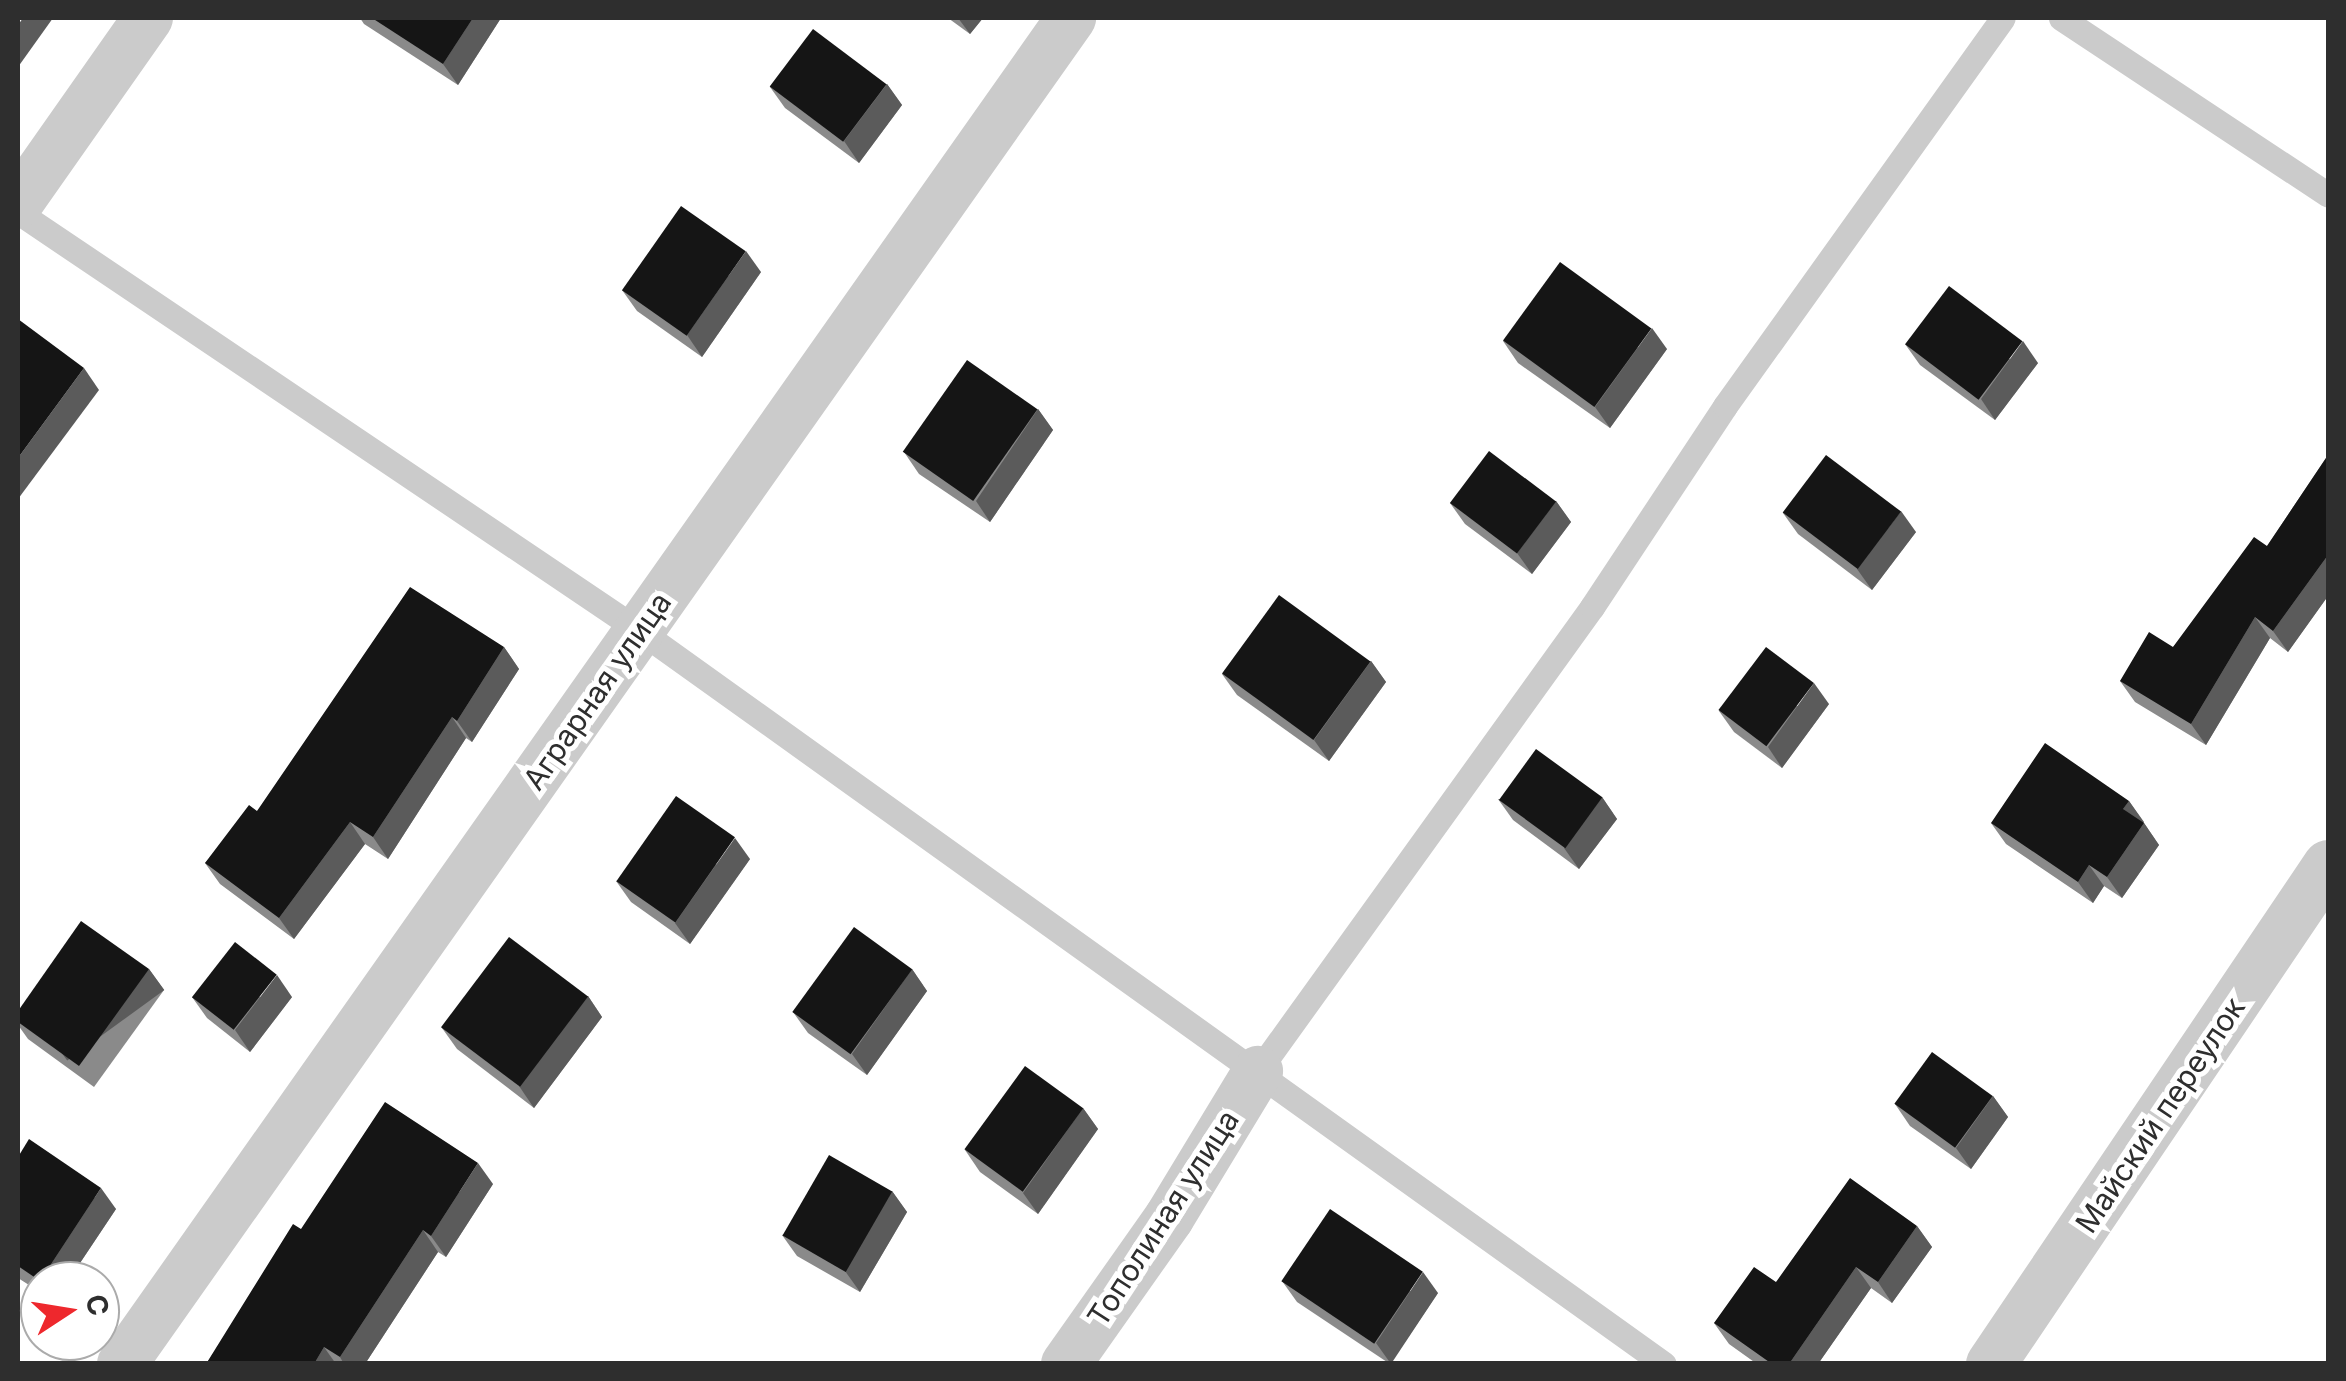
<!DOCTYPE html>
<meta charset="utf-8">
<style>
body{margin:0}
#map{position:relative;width:2346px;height:1381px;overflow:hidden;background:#fff;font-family:Inter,sans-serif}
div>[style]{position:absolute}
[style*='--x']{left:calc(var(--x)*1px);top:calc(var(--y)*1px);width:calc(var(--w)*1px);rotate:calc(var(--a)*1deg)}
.lane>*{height:25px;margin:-12.5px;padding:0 12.5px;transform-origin:12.5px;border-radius:12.5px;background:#cbcbcb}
.street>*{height:50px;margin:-25px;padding:0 25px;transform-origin:25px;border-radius:25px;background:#cbcbcb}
.wall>*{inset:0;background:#8a8a8a}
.shaded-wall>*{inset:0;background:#5b5b5b;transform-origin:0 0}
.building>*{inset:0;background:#151515;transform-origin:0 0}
span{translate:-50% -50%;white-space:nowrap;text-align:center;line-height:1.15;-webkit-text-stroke:10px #fff;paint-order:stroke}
.street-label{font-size:30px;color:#2e2e2e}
.frame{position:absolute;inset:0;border:20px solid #2e2e2e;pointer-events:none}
.north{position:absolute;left:20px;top:1261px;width:100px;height:100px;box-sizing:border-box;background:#fff;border:2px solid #ababab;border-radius:50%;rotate:78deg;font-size:28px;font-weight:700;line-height:40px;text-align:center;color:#2e2e2e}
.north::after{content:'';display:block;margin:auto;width:35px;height:45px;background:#ee282d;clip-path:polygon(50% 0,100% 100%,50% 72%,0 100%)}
</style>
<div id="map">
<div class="lane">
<div style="--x:2061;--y:18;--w:320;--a:33.5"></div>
<div style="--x:18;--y:212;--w:750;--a:33.97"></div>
<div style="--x:640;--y:631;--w:1259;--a:35.6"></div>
<div style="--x:1258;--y:1071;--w:572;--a:-54.25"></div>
<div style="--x:1592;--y:607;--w:241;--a:-56.5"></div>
<div style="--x:1725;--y:406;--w:477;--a:-54.4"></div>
</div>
<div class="street">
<div style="--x:18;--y:203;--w:226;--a:-54.9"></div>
<div style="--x:122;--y:1364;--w:1647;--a:-54.81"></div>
<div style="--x:1066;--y:1364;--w:179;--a:-54.8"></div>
<div style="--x:1169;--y:1218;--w:172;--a:-58.8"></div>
<div style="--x:1991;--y:1364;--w:602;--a:-55.97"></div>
</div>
<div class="wall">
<div style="clip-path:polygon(360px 18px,501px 18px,458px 85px,364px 24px)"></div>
<div style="clip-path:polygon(948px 18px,983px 18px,970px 34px)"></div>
<div style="clip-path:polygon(887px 84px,902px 105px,859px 163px,785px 108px,770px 87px)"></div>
<div style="clip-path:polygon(761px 272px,702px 357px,637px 311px,622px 290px)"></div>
<div style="clip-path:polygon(1503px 341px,1667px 349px,1610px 428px,1518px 363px)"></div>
<div style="clip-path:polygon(1905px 344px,2038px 363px,1995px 420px,1920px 365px)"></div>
<div style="clip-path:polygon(1038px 409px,1053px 430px,990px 522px,919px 474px,904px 452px)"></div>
<div style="clip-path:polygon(2328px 455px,2328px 596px,2288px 652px,2270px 638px,2206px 745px,2135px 702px,2120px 681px,2173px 647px,2267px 546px)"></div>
<div style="clip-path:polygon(1556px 501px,1571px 522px,1532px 574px,1465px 524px,1450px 503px)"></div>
<div style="clip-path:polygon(1783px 513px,1916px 532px,1872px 590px,1798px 534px)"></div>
<div style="clip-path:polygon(504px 647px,519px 669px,472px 742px,466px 738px,388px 859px,365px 844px,294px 939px,220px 884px,205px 863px,257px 811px)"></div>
<div style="clip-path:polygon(1371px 661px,1386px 682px,1329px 761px,1237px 695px,1222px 674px)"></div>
<div style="clip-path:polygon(1829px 704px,1782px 768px,1734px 732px,1719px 711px)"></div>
<div style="clip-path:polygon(1602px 797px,1617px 819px,1579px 869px,1513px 820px,1498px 799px)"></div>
<div style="clip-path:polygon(2129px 801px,2159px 845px,2122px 898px,2104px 886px,2093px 903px,2006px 844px,1991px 823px)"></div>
<div style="clip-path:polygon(750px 859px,690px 944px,631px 902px,616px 881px)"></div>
<div style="clip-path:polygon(149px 969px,164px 990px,94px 1087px,28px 1039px,18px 1025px,18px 1011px)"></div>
<div style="clip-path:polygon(912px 969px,927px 991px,867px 1075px,808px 1033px,793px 1012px)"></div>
<div style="clip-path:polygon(588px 996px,602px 1017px,534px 1108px,457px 1049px,442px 1028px)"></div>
<div style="clip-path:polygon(192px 997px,292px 997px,250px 1052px,207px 1018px)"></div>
<div style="clip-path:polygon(1993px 1096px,2008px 1117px,1971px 1169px,1910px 1126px,1895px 1104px)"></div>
<div style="clip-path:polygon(1083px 1108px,1098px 1129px,1038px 1214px,980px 1172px,965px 1150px)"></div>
<div style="clip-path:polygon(18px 1157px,116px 1209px,68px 1281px,40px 1281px,40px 1292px,18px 1278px)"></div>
<div style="clip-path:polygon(493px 1184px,446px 1257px,438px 1252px,365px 1364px,206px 1364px,301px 1229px)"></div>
<div style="clip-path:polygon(892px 1191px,907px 1212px,860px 1292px,797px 1256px,782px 1235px)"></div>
<div style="clip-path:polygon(1917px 1226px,1932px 1247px,1892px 1303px,1871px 1288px,1818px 1364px,1757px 1364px,1729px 1344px,1714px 1323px,1776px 1282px)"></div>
<div style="clip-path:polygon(1282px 1281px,1438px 1293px,1390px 1364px,1297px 1302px)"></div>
</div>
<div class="shaded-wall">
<div style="clip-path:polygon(23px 18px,53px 18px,18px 67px,18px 25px)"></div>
<div style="clip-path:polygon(473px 18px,501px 18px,458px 85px,443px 64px)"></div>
<div style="clip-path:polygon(958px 18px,983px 18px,970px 34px)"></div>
<div style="clip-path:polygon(887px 84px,902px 105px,859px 163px,844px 141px)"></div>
<div style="clip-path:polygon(746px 251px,761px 272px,702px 357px,687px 335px)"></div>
<div style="clip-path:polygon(1652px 328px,1667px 349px,1610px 428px,1595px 407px)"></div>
<div style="clip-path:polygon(2023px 341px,2038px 363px,1995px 420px,1981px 399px)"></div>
<div style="clip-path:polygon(84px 368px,99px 390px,18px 499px,18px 458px)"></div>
<div style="clip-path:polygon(1038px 409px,1053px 430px,990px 522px,976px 501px)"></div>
<div style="clip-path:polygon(1556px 501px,1571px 522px,1532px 574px,1517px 553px)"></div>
<div style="clip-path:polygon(1901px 511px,1916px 532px,1872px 590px,1857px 569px)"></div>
<div style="clip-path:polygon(2328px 555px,2328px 596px,2288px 652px,2273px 631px)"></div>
<div style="clip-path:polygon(2255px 617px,2270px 638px,2206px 745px,2191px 724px)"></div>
<div style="clip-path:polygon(504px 647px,519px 669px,472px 742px,457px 721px)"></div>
<div style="clip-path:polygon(1371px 661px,1386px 682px,1329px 761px,1314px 740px)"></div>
<div style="clip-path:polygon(1814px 683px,1829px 704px,1782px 768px,1768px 747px)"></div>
<div style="clip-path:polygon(452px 717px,466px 738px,388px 859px,373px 837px)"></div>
<div style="clip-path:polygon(1602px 797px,1617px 819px,1579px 869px,1564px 848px)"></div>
<div style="clip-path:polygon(2129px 801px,2144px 822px,2138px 831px,2123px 809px)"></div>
<div style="clip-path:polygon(350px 822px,365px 844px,294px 939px,279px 918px)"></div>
<div style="clip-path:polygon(2144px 823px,2159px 845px,2122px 898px,2107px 877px)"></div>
<div style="clip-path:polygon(735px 838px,750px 859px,690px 944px,675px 923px)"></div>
<div style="clip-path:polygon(2089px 865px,2104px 886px,2093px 903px,2078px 882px)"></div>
<div style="left:149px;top:969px;width:26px;height:120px;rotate:54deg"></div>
<div style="clip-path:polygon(912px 969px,927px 991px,867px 1075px,852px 1054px)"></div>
<div style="clip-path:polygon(277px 975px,292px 997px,250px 1052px,235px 1030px)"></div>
<div style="clip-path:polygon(588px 996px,602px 1017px,534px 1108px,519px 1086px)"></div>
<div style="clip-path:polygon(1993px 1096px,2008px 1117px,1971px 1169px,1956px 1148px)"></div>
<div style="clip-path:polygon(1083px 1108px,1098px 1129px,1038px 1214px,1023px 1193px)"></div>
<div style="clip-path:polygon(478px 1163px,493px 1184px,446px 1257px,431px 1236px)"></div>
<div style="clip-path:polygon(101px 1188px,116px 1209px,68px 1281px,40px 1281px)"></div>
<div style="clip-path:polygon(892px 1191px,907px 1212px,860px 1292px,845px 1271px)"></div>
<div style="clip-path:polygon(1917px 1226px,1932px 1247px,1892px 1303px,1878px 1282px)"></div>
<div style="clip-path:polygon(423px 1230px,438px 1252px,365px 1364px,344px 1364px,340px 1357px)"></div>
<div style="clip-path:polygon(1856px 1267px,1871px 1288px,1818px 1364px,1789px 1364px)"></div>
<div style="clip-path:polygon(1423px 1272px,1438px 1293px,1391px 1364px,1376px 1343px)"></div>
<div style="clip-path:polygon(324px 1347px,336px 1364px,314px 1364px)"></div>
</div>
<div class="building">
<div style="clip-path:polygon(372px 18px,473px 18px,443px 64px)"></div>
<div style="left:813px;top:29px;width:92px;height:72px;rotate:37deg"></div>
<div style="left:681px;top:206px;width:79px;height:103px;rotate:35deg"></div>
<div style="left:1560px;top:262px;width:113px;height:97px;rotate:36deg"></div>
<div style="left:1949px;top:286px;width:92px;height:73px;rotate:37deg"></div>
<div style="clip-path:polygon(18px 319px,84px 368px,18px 458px)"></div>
<div style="left:967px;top:360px;width:86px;height:112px;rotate:35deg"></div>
<div style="left:1489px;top:451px;width:84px;height:65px;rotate:37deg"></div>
<div style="left:1826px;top:455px;width:94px;height:72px;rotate:37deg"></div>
<div style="clip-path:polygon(2328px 455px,2328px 555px,2273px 631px,2255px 617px,2191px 724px,2120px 681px,2149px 632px,2173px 647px,2254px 537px,2267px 546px)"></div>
<div style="clip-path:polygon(410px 587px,504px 647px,457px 721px,452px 717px,373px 837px,350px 822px,279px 918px,205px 863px,249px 805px,257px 811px)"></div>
<div style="left:1279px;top:595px;width:113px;height:97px;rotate:36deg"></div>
<div style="left:1766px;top:647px;width:60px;height:79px;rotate:37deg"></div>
<div style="clip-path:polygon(2045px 743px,2129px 801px,2123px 809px,2144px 823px,2107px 877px,2089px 865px,2078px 882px,1991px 823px)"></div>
<div style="left:1536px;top:749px;width:82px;height:63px;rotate:36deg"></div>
<div style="left:676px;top:796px;width:72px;height:104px;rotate:35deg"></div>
<div style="clip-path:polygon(81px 921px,149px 969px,79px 1066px,18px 1022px,18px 1011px)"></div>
<div style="left:854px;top:927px;width:72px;height:105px;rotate:36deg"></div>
<div style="left:509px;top:937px;width:99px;height:113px;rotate:37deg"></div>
<div style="left:235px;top:942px;width:53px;height:70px;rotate:38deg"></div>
<div style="left:1932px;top:1052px;width:75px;height:64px;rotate:36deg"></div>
<div style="left:1025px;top:1066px;width:72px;height:103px;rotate:36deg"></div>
<div style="clip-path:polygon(385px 1102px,478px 1163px,431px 1236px,423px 1230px,340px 1357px,324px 1347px,314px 1364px,206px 1364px,293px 1224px,301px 1229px)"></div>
<div style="clip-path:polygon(29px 1139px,101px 1188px,40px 1281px,18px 1266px,18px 1157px)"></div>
<div style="left:829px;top:1155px;width:73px;height:93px;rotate:30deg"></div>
<div style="clip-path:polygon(1850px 1178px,1917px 1226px,1878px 1282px,1856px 1267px,1789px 1364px,1772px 1364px,1714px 1323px,1754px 1267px,1776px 1282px)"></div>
<div style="left:1330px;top:1209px;width:112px;height:87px;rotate:34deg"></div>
</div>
<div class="street-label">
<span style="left:597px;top:691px;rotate:-55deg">Аграрная улица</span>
<span style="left:2160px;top:1115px;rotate:-56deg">Майский переулок</span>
<span style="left:1163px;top:1218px;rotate:-57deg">Тополиная улица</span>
</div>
<div class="frame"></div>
<div class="north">С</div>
</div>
